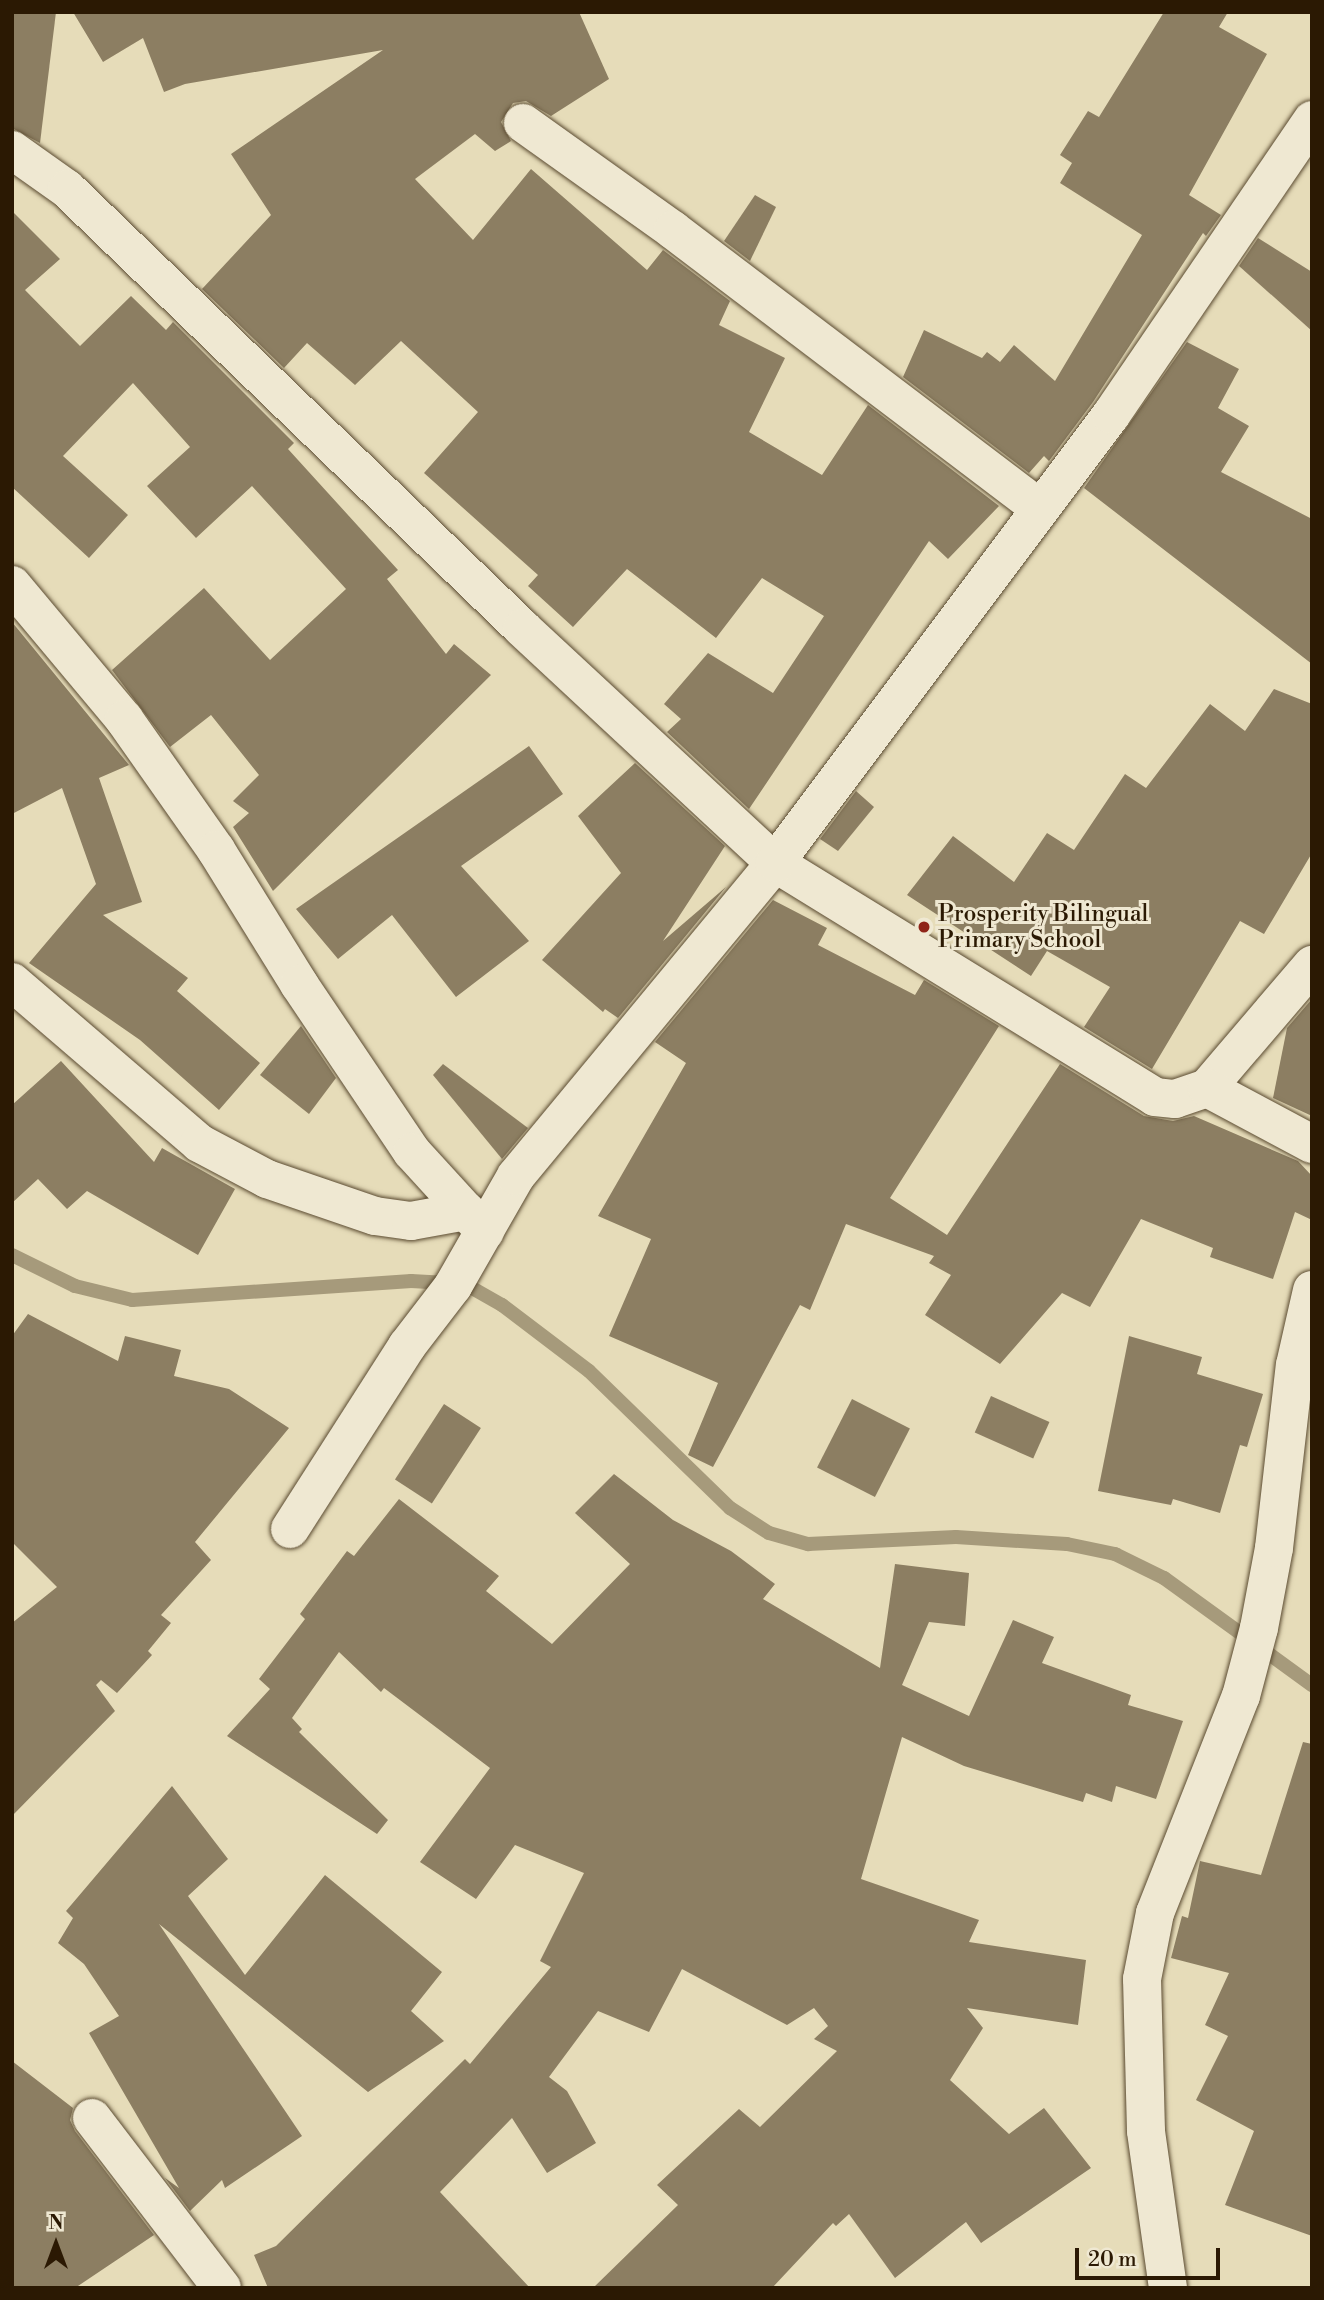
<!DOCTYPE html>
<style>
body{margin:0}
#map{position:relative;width:1324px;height:2300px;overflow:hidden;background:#e6dcb9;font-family:"Libre Bodoni",serif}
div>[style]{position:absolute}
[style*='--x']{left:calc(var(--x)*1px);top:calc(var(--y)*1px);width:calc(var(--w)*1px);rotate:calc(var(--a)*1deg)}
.stream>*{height:14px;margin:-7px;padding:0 7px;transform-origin:7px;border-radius:7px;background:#a69a7b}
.building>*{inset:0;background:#8c7e62;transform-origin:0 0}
.roads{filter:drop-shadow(0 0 2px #5a4a30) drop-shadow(0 0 2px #5a4a30)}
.minor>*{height:38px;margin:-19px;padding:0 19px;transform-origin:19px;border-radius:19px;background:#efe8d2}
.dots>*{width:19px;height:19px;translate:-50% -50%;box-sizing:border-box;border:4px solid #efe8d2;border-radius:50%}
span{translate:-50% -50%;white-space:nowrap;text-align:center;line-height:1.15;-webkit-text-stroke:6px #efe8d2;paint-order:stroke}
.poi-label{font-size:23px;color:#2b1903}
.left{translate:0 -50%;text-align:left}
.frame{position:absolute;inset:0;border:14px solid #2b1903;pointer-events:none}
.north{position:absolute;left:21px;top:2209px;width:70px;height:70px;-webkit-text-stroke:5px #efe8d2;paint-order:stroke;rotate:0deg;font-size:19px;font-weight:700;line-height:28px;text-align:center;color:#2b1903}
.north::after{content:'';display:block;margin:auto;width:24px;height:32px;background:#2b1903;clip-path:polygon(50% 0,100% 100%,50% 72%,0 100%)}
.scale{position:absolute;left:1075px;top:2248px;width:145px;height:32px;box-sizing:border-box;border:4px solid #2b1903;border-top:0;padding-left:9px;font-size:21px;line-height:24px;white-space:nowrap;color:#2b1903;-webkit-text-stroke:5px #efe8d2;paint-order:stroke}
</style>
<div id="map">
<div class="stream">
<div style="--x:12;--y:1255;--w:70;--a:26.2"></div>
<div style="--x:75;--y:1286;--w:59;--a:13.8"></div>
<div style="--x:132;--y:1300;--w:280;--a:-3.9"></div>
<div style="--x:411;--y:1281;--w:54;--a:3.2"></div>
<div style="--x:465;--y:1284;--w:43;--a:29.6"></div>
<div style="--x:502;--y:1305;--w:109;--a:37.2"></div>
<div style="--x:589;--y:1371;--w:197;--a:44.2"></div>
<div style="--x:730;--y:1508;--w:46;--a:32.7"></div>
<div style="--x:769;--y:1533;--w:41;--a:15.8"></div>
<div style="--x:808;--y:1544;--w:148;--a:-2.7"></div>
<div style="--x:956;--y:1537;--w:111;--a:3.6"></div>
<div style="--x:1067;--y:1544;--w:49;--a:11.8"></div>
<div style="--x:1115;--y:1554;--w:55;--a:26.1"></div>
<div style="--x:1164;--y:1578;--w:183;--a:35.9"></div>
</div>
<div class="building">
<div style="clip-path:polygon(12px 12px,56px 12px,40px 143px,12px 128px)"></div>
<div style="clip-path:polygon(73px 12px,579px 12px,609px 79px,551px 116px,526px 101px,513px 103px,501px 122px,511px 141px,495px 151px,475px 134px,415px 179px,473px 240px,531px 169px,647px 270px,663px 250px,730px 301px,719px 325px,785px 358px,749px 432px,822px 475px,868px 405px,999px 506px,948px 559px,929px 541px,749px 809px,667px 732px,681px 719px,664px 704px,708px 653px,773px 693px,824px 616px,762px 578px,716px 638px,627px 569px,573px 627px,528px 586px,538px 575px,424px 473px,478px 412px,401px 341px,355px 385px,307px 343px,284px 368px,202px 289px,271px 215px,231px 154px,383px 50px,185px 84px,164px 92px,143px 38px,103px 62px)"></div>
<div style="clip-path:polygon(1164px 12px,1228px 12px,1219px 27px,1267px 54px,1189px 195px,1221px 215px,1206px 236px,1203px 233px,1093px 402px,1049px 461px,1044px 456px,1029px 473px,903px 377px,924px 330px,982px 358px,987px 352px,1000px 362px,1014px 345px,1055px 381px,1142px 235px,1060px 183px,1072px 163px,1060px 155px,1088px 111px,1099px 117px)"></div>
<div style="clip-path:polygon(755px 195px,776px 207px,750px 261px,724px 241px)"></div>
<div style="clip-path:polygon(12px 211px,60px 259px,25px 290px,80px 346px,131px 296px,166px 330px,173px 322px,294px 443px,288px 449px,398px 570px,387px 579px,446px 654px,454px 644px,491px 675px,273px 891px,233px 827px,249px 813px,233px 801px,259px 775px,211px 715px,170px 747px,112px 670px,204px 588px,270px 660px,346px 589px,252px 486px,196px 538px,147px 486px,190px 447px,133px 383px,63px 456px,128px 515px,89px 558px,12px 487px)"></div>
<div style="clip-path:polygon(1258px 238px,1312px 272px,1312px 331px,1239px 266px)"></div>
<div style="clip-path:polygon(1187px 342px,1239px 369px,1218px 408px,1249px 426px,1221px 472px,1312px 519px,1312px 664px,1084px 488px)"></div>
<div style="clip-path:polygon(12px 622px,129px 765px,99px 778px,142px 902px,103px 915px,188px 978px,177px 991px,260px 1063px,219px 1110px,140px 1040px,29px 963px,96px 884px,62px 788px,12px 814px)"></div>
<div style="clip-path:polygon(1274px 689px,1312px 704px,1312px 853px,1264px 934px,1240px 921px,1152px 1069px,1084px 1027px,1110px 987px,1047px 951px,1031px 976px,907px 895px,953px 836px,1014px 882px,1047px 833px,1074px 850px,1125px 774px,1146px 788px,1210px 704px,1245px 731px)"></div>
<div style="clip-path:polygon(529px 746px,563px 794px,461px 866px,529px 941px,456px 997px,392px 915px,338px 959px,296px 909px)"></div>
<div style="clip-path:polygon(635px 763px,725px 846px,663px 941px,726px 887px,618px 1018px,605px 1009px,603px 1012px,542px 960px,621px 873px,578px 816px)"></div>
<div style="clip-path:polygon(856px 791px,874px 807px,838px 851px,820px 839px)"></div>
<div style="clip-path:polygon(773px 900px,827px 928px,818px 945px,915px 995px,924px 980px,999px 1026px,890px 1198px,947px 1235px,1060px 1064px,1144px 1116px,1173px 1121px,1194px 1116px,1298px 1161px,1312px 1176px,1312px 1220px,1295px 1212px,1273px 1279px,1210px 1257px,1213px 1248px,1141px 1219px,1090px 1307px,1062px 1293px,1000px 1364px,925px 1315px,951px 1275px,929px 1263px,934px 1256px,846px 1224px,810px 1310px,800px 1305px,713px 1467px,688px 1455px,718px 1383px,609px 1336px,651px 1239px,598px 1216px,686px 1063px,655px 1042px)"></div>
<div style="clip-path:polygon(1312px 999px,1312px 1116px,1273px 1098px,1287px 1028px)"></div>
<div style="clip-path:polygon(301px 1026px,336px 1078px,309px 1114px,260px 1075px)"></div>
<div style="clip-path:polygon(61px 1061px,154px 1162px,162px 1148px,235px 1189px,198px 1255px,87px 1191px,67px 1209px,38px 1179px,12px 1203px,12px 1105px)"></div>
<div style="clip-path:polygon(443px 1064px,528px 1128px,502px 1159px,433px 1075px)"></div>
<div style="clip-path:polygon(28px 1314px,118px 1361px,125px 1336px,181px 1350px,174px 1376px,229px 1389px,289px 1428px,195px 1542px,211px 1560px,161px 1615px,171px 1623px,148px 1651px,152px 1655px,117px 1693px,101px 1680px,96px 1685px,115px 1711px,12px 1816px,12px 1623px,57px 1587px,12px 1542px,12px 1336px)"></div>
<div style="clip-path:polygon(1129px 1336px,1202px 1357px,1197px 1374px,1263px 1394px,1247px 1447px,1240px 1445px,1220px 1513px,1173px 1499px,1171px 1505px,1098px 1491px)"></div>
<div style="left:991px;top:1396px;width:64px;height:40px;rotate:24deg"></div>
<div style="left:852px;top:1399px;width:65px;height:77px;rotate:27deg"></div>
<div style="left:444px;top:1404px;width:44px;height:90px;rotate:33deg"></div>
<div style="clip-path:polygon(614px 1474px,673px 1520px,731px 1551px,775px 1584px,763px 1599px,880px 1668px,895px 1564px,969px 1573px,965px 1626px,929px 1622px,902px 1685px,969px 1716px,1013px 1620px,1054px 1637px,1042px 1663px,1131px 1695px,1128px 1705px,1183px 1721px,1156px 1799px,1116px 1786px,1112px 1802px,1086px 1793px,1083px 1802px,964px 1766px,902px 1737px,861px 1879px,979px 1920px,969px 1942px,1086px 1960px,1078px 2025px,967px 2008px,983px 2028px,950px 2080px,1009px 2134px,1044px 2108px,1091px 2168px,981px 2243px,966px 2222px,895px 2278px,849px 2214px,836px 2226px,833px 2223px,772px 2288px,593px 2288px,678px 2205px,657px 2185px,739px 2109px,760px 2127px,837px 2051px,814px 2039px,828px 2026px,814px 2008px,787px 2025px,682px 1969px,649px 2032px,598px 2011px,549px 2077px,567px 2091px,596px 2143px,547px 2173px,512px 2118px,440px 2192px,530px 2288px,268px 2288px,254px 2255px,276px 2246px,465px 2059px,470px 2064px,551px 1967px,540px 1961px,584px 1873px,515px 1845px,476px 1899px,420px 1862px,490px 1768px,384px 1688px,381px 1692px,339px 1652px,292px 1718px,302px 1729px,299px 1732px,388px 1820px,377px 1834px,227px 1736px,270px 1689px,259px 1679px,305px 1619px,300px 1614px,347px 1551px,354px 1556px,399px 1499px,499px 1576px,486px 1591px,552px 1644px,630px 1564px,575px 1513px)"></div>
<div style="clip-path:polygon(1303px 1742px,1312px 1744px,1312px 2236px,1225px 2205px,1254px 2131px,1196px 2100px,1228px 2036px,1205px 2025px,1229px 1973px,1171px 1958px,1182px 1916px,1188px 1918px,1200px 1861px,1261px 1875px)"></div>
<div style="clip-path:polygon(172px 1786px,228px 1859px,188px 1896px,245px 1975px,325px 1875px,442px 1972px,411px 2011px,444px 2041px,368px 2092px,159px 1924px,302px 2136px,225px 2188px,222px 2180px,190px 2211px,165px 2178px,179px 2188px,89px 2033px,119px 2016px,84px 1964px,58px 1943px,73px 1918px,66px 1911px)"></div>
<div style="clip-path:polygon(12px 2061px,73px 2108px,70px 2120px,75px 2131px,154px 2235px,75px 2288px,12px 2288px)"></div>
</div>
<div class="roads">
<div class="minor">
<div style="--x:523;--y:123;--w:184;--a:35.5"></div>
<div style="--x:673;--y:230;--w:461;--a:37.2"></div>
<div style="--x:12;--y:150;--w:67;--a:35.3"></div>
<div style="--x:67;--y:189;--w:632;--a:43.97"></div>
<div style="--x:522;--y:628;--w:345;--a:42.9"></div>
<div style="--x:775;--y:863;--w:446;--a:31.6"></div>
<div style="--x:1155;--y:1097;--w:20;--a:6"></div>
<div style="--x:1175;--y:1099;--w:34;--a:-19"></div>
<div style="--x:1207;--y:1088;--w:162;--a:-49.5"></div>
<div style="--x:12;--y:585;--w:175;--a:50.1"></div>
<div style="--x:124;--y:719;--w:160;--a:54.9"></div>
<div style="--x:216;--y:850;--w:158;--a:58.2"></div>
<div style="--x:299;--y:984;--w:202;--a:56.1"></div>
<div style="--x:412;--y:1152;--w:108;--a:47.6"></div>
<div style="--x:12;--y:982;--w:247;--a:40.7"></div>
<div style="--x:199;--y:1143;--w:77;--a:27.9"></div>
<div style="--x:267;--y:1179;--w:114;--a:18.9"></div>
<div style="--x:375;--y:1216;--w:36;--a:8"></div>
<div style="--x:411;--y:1221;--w:56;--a:-10.3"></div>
<div style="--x:1207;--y:1088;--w:119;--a:28.1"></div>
<div style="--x:290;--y:1529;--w:217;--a:-57.4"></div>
<div style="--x:407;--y:1346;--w:76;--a:-52.5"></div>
<div style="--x:453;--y:1286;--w:127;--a:-60.2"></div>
<div style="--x:516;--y:1176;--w:406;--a:-50.4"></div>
<div style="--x:775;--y:863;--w:560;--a:-53.13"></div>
<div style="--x:1111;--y:415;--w:357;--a:-55.7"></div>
<div style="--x:92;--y:2118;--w:214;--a:52.6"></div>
<div style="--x:1168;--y:2288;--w:159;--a:-98"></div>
<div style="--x:1146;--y:2131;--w:152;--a:-91.5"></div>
<div style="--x:1142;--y:1979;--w:67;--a:-78.9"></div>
<div style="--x:1155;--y:1913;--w:233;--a:-68.4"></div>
<div style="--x:1241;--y:1696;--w:70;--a:-75.2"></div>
<div style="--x:1259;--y:1628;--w:81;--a:-79.4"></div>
<div style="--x:1274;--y:1548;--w:184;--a:-83.5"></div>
<div style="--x:1295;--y:1365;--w:77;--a:-77.2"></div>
</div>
</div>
<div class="dots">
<div style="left:924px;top:927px;background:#8f2418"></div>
</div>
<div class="poi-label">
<span class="left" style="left:938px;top:927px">Prosperity Bilingual<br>Primary School</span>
</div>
<div class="frame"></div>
<div class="north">N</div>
<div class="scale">20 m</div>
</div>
